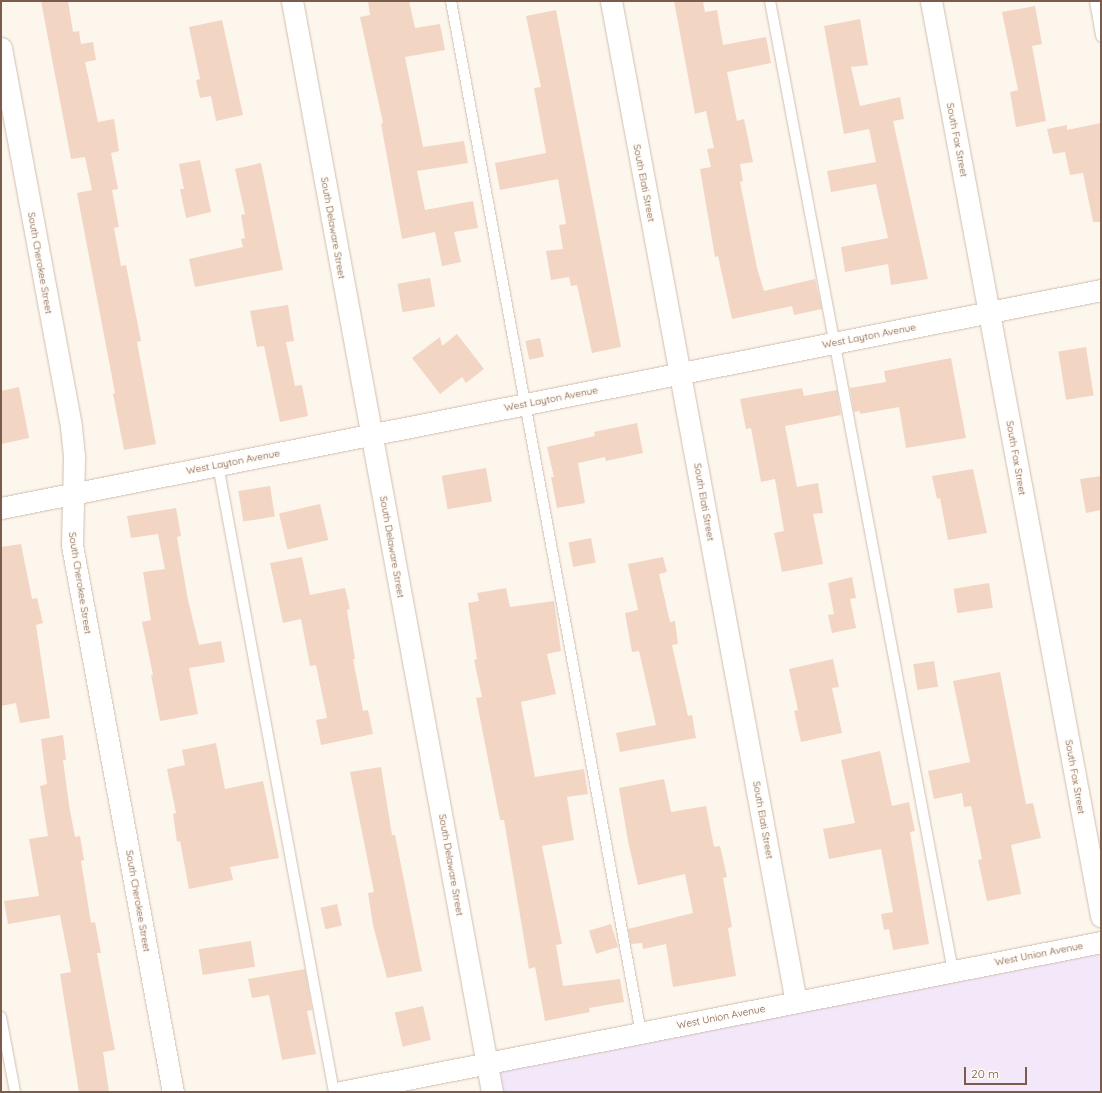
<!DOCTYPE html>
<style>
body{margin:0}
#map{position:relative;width:1102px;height:1093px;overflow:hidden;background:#fdf6ec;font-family:Quicksand,sans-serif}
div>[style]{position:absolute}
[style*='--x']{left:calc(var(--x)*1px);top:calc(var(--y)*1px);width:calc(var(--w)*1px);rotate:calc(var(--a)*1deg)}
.education>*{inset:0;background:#f3e8fa}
.building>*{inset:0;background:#f3d5c3;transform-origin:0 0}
.roads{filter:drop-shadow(0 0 1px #d1beb0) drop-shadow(0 0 1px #d1beb0)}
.service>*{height:10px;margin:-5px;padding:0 5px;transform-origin:5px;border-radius:5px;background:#fff}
.minor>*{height:21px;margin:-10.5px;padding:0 10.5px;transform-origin:10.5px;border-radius:10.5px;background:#fff}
span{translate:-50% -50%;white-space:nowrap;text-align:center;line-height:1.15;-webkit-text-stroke:3px #fffaf3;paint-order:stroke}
.street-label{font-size:10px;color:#7a5c4d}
.frame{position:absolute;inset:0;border:2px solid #7a5c4d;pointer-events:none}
.scale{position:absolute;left:964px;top:1067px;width:63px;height:18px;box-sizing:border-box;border:2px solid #7a5c4d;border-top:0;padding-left:5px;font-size:12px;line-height:14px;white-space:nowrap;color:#7a5c4d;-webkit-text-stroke:3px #fffaf3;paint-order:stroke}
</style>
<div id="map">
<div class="education">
<div style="clip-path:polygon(1101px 942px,1101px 1092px,492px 1092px,487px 1063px)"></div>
</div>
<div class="building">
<div style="clip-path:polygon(41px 1px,68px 1px,73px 32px,79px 31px,81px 44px,93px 42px,96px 60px,85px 62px,98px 122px,114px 119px,119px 151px,111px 153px,118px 189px,112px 190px,119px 227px,114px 228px,121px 266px,126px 265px,141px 341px,137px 342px,156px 444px,124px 450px,113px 394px,115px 393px,77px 193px,92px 190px,85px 157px,71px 159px)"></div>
<div style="clip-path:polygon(368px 1px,409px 1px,415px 28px,440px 24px,445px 50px,405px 57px,423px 147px,464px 141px,468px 163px,417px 171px,425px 210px,473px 201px,478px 228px,454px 232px,461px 262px,442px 266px,435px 232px,402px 239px,381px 124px,383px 123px,360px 17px,370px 15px)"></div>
<div style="clip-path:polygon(674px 1px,703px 1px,705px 12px,717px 10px,723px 45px,766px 37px,771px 63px,727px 72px,737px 121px,744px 119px,753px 162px,740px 164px,743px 181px,740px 182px,757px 268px,764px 291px,815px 279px,822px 309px,794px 315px,792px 306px,732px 319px,718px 256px,715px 257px,700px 169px,711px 167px,707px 149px,714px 148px,706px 111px,695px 114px)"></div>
<div style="clip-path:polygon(1035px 6px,1042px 44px,1032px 46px,1046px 121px,1016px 127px,1010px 92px,1018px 90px,1002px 12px)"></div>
<div style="clip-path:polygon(556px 10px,621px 347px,592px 353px,577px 285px,571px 286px,569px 277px,551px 280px,546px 251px,563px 249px,559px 225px,566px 224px,558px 179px,500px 190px,495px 163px,546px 153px,534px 88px,541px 87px,526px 16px)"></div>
<div style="clip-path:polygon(860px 19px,868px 65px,851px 67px,860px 106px,900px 97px,904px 119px,893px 121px,928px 279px,891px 285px,888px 264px,845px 272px,841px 247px,888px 238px,876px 184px,831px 192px,827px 171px,876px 162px,869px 129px,844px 134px,824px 26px)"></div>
<div style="clip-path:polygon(222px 20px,243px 115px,216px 121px,211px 96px,200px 98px,196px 80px,200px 79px,189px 27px)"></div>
<div style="clip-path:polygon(1101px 123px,1101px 222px,1093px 222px,1083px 173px,1070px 175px,1065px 152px,1053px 154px,1047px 129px,1067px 125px,1067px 130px)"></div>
<div style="clip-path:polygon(200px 160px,211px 212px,186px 218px,180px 189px,184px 189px,179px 164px)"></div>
<div style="clip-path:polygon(261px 163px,283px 270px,195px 287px,189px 259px,243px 247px,241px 239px,245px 238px,241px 215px,245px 214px,235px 169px)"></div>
<div style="left:430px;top:278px;width:29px;height:33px;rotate:80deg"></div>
<div style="clip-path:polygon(288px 305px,294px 341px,286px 342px,295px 386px,302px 385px,308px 416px,280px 422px,264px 346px,257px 347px,250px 311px)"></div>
<div style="clip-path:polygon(457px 334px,484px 369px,466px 383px,462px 377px,440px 394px,412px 358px,440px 337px,442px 346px)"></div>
<div style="left:540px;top:338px;width:19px;height:15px;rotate:78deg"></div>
<div style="left:1086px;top:347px;width:49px;height:28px;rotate:81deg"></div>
<div style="clip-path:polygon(951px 358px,966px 438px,906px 448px,899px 407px,860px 414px,860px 411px,854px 412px,850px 388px,886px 382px,884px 371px)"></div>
<div style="clip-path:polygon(19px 387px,29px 438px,1px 444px,1px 391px)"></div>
<div style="clip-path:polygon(802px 388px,804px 396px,837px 390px,841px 415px,785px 426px,797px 487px,818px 483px,823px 513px,813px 514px,823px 564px,782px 572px,774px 533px,784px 531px,775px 479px,761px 482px,751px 428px,746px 429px,740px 399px)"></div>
<div style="clip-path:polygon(637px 423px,643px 453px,606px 461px,605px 457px,578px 463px,585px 503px,557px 508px,551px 477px,554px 477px,547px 447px,595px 436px,594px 432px)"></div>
<div style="left:486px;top:468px;width:34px;height:45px;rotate:80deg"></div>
<div style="clip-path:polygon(973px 469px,987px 533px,948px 540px,940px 498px,937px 499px,932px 476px)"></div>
<div style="clip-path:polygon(1101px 476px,1101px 510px,1086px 513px,1080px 479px)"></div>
<div style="left:270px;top:486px;width:31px;height:32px;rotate:81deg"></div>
<div style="left:320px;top:504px;width:37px;height:42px;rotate:77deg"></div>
<div style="clip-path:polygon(176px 508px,181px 536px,177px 537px,188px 600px,199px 645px,221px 641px,225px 662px,189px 668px,198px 714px,160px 721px,151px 675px,153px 675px,142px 622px,151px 620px,143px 572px,165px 569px,158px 534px,131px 538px,127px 516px)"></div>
<div style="left:591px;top:538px;width:25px;height:23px;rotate:79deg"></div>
<div style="clip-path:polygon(21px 544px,32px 599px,37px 598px,43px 623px,36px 625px,50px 718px,20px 723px,16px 703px,1px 706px,1px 547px)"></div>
<div style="clip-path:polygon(302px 557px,310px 595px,345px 588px,350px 609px,347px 610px,355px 659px,353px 659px,363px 711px,368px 710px,373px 734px,321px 745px,316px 720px,327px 718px,316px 665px,310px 666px,301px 619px,283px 623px,270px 563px)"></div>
<div style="clip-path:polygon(663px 557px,667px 572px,659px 574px,670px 622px,675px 621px,678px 644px,672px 645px,688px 716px,692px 715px,696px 738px,620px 752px,616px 733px,656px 725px,639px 651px,632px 652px,625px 613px,638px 610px,628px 564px)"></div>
<div style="clip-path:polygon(852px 577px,856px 598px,850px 599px,856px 628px,832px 633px,828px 615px,834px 614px,828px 583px)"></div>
<div style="left:989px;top:583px;width:25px;height:36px;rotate:81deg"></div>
<div style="clip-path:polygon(506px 588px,510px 607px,554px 601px,561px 651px,547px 654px,556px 694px,521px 702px,535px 777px,584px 769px,588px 794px,567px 797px,574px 840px,542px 846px,562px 944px,556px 945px,563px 986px,620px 979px,624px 1002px,589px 1008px,590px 1012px,545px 1021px,535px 967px,529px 969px,504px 820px,500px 820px,476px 698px,482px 697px,474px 660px,477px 659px,468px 603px,479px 601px,477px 593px)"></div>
<div style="clip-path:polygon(833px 659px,839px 687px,832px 688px,842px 733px,801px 742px,794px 711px,798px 710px,789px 669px)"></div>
<div style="left:934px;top:661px;width:26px;height:21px;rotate:81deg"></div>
<div style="clip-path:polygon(1000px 672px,1026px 804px,1033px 803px,1041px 838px,1011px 845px,1021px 894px,987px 901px,978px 860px,982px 859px,971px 806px,964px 807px,962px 793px,934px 799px,928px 771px,970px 762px,953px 681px)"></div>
<div style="clip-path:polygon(63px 735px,66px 760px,63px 760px,69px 805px,75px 837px,80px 836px,84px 860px,81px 861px,91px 923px,95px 922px,101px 953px,97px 953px,115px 1050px,103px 1052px,109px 1092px,79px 1092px,60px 974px,71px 972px,60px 915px,8px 924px,4px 901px,39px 896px,29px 839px,48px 836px,40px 786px,47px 784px,41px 739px)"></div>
<div style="clip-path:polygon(216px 743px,225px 789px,263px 781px,279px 858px,230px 867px,233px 880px,189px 889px,180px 841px,177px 842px,173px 814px,176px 813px,167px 769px,185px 765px,182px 750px)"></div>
<div style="clip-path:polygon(880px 751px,892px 806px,909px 802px,915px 831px,910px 832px,929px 944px,893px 950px,889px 929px,884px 930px,881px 914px,893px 912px,881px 849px,829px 859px,823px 829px,855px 823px,841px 760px)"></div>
<div style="clip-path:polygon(381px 767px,392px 835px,395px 835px,422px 971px,387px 978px,373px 925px,368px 893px,374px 892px,350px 772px)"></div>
<div style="clip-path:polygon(664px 779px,671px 812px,706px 806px,714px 847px,720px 846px,727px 877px,723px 878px,732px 927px,728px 928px,736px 976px,673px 987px,666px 944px,643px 949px,642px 943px,631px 944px,628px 929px,693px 913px,685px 874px,638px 885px,628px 841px,619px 788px)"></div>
<div style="left:337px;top:904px;width:22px;height:17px;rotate:77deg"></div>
<div style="left:611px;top:924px;width:24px;height:23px;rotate:73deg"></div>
<div style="left:251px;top:941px;width:26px;height:53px;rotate:81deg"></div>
<div style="clip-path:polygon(305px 969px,312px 1010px,307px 1011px,316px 1054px,282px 1060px,269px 995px,252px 998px,248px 979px)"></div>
<div style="left:423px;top:1006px;width:35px;height:29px;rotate:77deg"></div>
</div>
<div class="roads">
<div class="service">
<div style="--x:451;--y:1;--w:1049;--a:79.57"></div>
<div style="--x:770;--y:1;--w:987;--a:79.32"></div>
<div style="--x:1095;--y:1;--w:36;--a:80"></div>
<div style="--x:218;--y:465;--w:638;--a:79.52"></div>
<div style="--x:1;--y:1017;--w:76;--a:79.4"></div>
</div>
<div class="minor">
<div style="--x:292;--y:1;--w:1109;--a:79.61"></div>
<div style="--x:611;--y:1;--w:1018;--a:79.53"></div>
<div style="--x:931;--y:1;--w:931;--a:79.47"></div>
<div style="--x:1;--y:48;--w:385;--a:79.5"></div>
<div style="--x:71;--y:427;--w:31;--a:84"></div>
<div style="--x:74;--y:458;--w:87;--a:91.3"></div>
<div style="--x:72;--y:545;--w:556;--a:79.54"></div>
<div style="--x:1;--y:508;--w:1121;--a:-11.21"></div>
<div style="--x:341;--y:1092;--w:775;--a:-11.16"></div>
</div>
</div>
<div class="street-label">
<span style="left:957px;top:140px;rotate:79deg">South Fox Street</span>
<span style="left:644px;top:183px;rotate:79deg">South Elati Street</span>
<span style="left:333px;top:228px;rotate:80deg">South Delaware Street</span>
<span style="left:40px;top:263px;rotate:80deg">South Cherokee Street</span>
<span style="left:869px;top:336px;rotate:-11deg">West Layton Avenue</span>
<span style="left:551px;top:399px;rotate:-11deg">West Layton Avenue</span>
<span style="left:1016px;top:458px;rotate:80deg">South Fox Street</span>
<span style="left:233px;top:462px;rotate:-11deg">West Layton Avenue</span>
<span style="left:704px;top:502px;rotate:80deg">South Elati Street</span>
<span style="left:392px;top:547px;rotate:80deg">South Delaware Street</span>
<span style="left:80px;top:583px;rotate:81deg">South Cherokee Street</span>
<span style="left:1075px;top:777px;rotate:80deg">South Fox Street</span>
<span style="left:763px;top:820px;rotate:80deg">South Elati Street</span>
<span style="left:451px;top:865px;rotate:80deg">South Delaware Street</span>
<span style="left:138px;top:901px;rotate:80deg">South Cherokee Street</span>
<span style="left:1039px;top:954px;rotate:-11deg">West Union Avenue</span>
<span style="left:721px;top:1017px;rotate:-11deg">West Union Avenue</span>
</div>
<div class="frame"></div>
<div class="scale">20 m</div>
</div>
